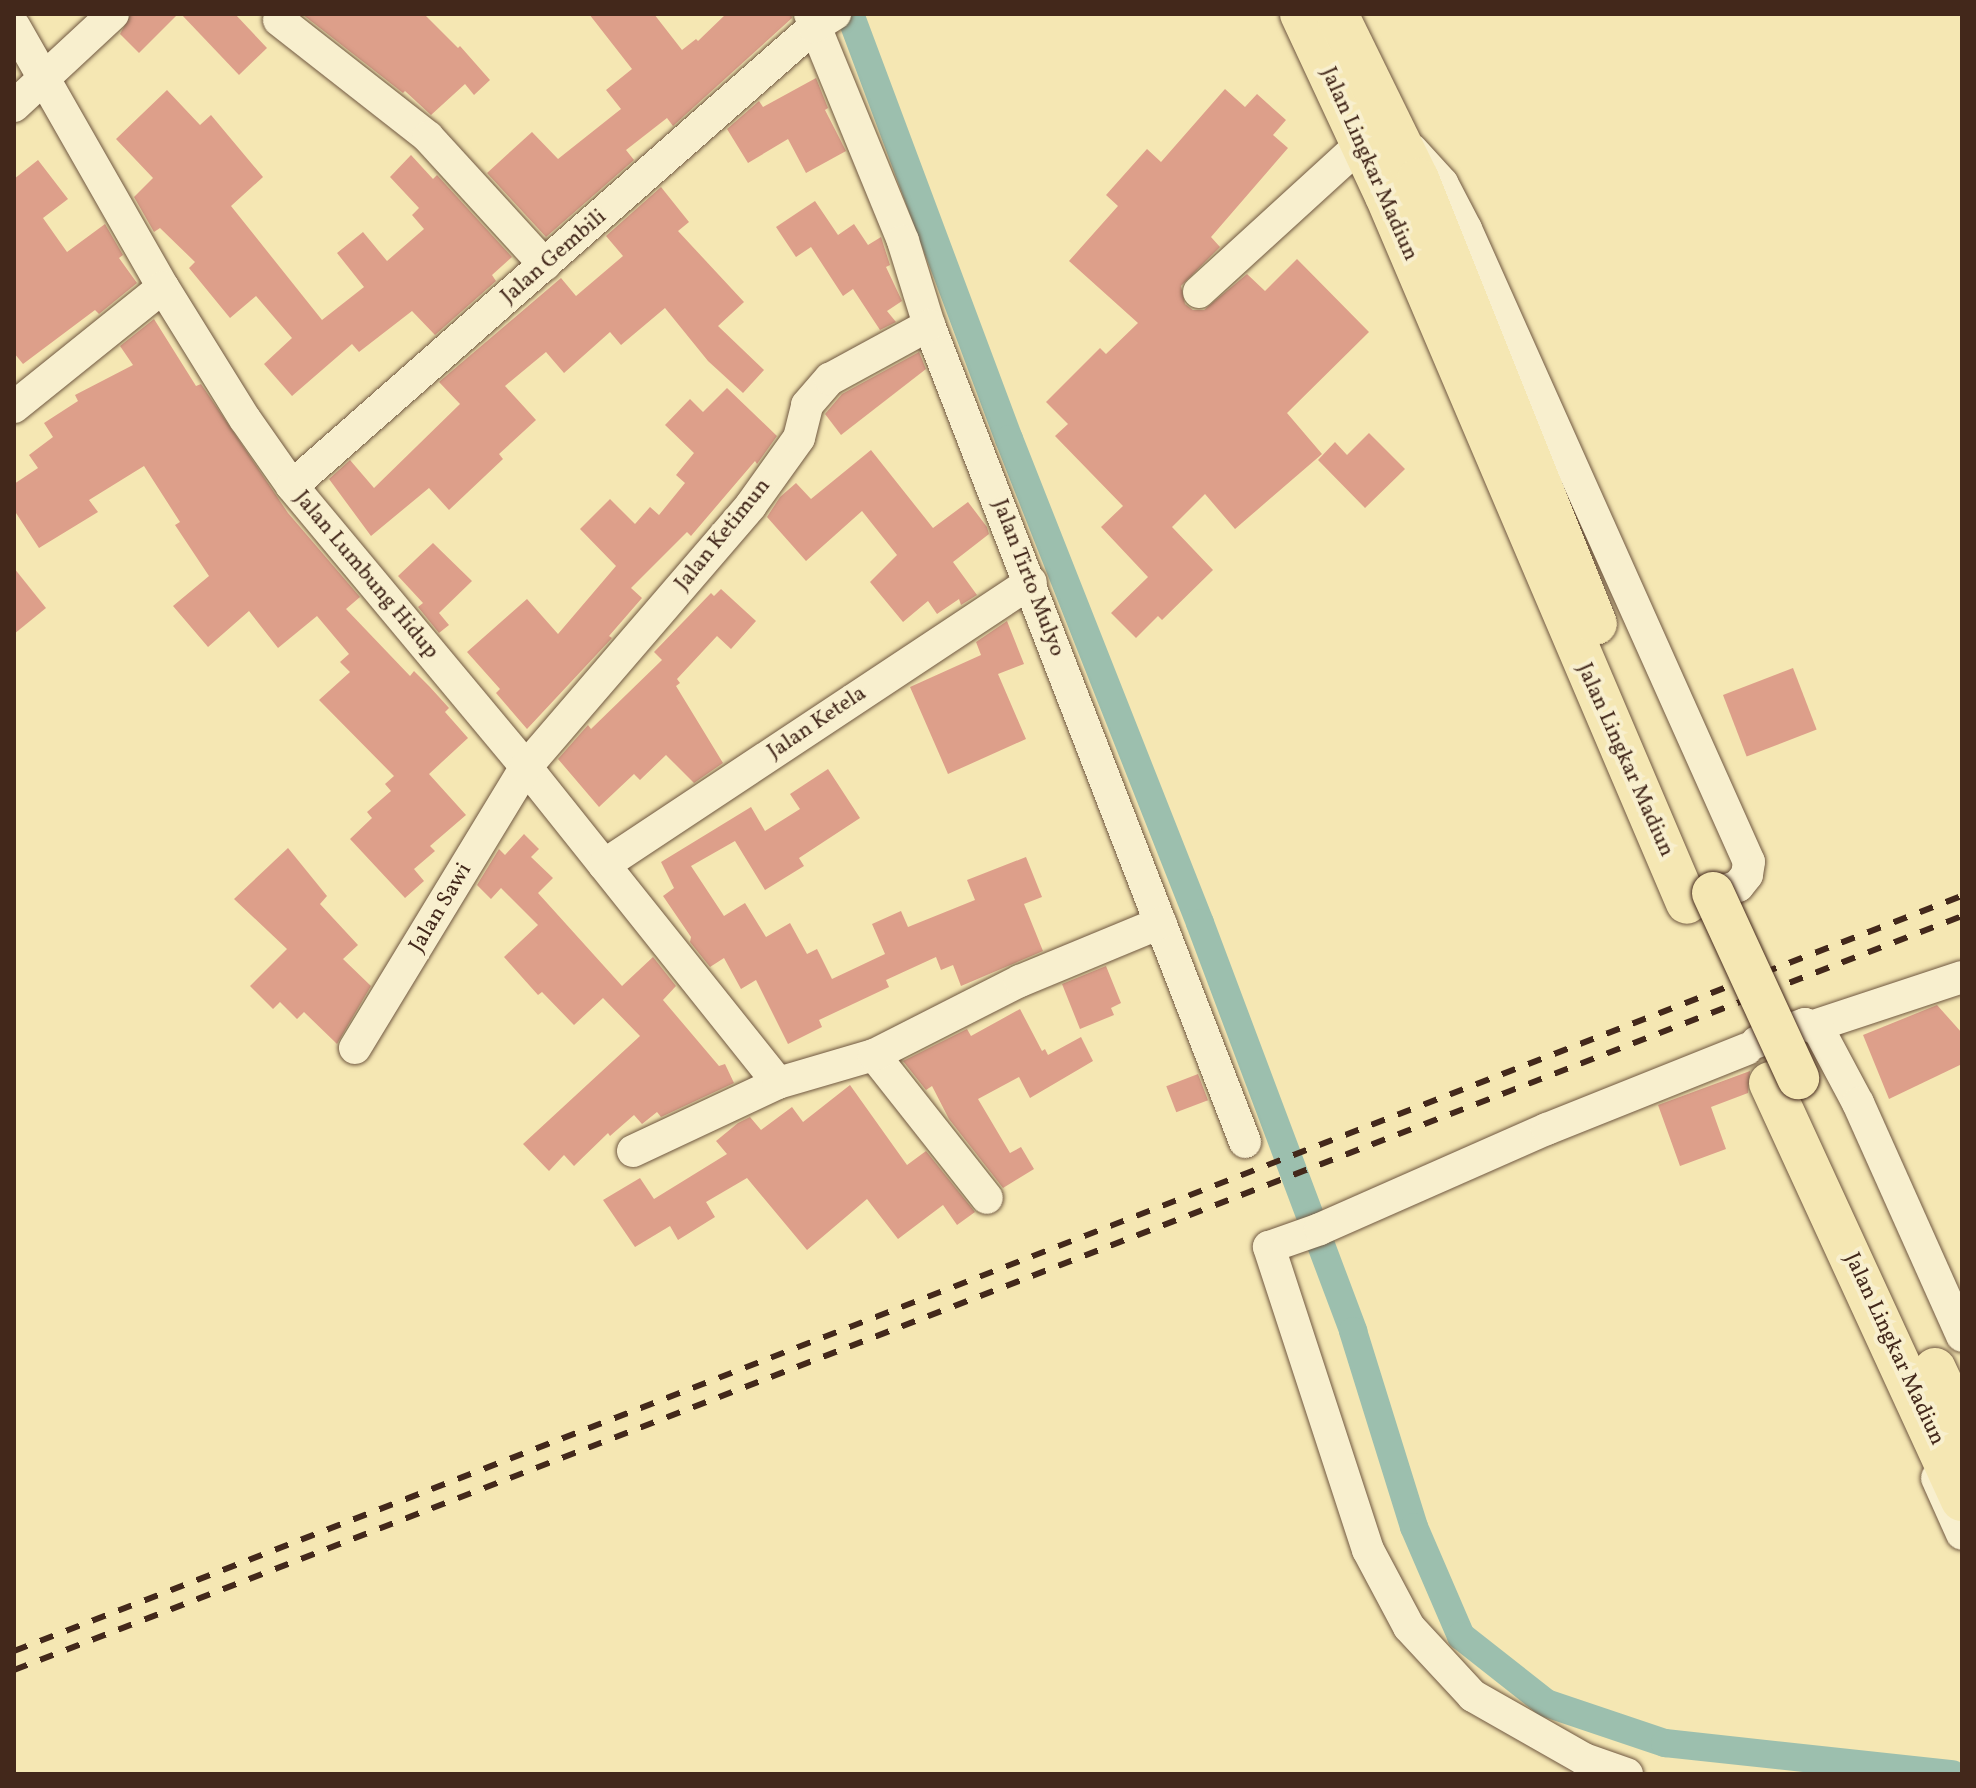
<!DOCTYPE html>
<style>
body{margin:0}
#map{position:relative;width:1976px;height:1788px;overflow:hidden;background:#f5e7b3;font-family:Vollkorn,serif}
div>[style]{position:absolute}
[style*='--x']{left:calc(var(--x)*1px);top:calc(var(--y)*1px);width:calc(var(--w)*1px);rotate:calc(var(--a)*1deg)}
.canal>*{height:28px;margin:-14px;padding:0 14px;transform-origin:14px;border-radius:14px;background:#9cbfae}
.building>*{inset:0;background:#dd9f8a;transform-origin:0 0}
.roads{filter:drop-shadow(0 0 2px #705841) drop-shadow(0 0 2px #705841)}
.minor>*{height:32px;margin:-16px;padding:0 16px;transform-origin:16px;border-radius:16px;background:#f8efce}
.major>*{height:42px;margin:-21px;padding:0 21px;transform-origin:21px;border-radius:21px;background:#f5e7b3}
.rail>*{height:6px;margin-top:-3px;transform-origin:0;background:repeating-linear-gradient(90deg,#43281b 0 14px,transparent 0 28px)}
.bridges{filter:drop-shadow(0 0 2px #43281b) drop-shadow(0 0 2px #43281b)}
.major-bridge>*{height:42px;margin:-21px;padding:0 21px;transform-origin:21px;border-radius:21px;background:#f5e7b3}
span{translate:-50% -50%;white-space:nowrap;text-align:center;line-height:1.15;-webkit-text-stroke:8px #f8efce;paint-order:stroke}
.street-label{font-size:22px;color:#43281b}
.frame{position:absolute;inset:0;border:16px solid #43281b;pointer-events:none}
</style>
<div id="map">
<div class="canal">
<div style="--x:850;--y:14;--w:454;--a:69.5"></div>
<div style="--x:1009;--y:439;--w:520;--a:68.46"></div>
<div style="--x:1200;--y:923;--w:436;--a:69.4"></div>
<div style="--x:1353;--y:1331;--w:205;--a:72.7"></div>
<div style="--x:1414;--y:1527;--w:119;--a:66.7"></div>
<div style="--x:1461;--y:1636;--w:108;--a:38.2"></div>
<div style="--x:1546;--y:1703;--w:126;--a:18.6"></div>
<div style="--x:1665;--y:1743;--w:289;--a:6.2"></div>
</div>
<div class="building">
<div style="clip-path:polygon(131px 14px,178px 14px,139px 53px,120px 34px)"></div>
<div style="clip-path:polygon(181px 14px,235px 14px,267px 48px,239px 75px)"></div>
<div style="clip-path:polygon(302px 14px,424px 14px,458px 48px,460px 46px,490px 80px,474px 95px,465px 84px,431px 115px,405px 91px,403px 93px)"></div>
<div style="clip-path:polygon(589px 14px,654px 14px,682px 50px,696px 39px,698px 41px,726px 14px,791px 14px,792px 18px,673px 126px,667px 118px,626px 150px,634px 160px,546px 237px,487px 173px,532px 132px,558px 159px,621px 109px,606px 90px,632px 69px)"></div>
<div style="clip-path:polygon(816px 78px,828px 108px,825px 110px,846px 151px,806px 173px,788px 139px,748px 163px,727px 129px,759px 101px,763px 107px)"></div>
<div style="clip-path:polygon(1225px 89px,1245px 107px,1257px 94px,1286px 120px,1273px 135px,1288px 148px,1211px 237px,1220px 247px,1181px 286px,1185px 304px,1193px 310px,1204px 310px,1247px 274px,1265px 291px,1297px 259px,1369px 332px,1287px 413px,1322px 454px,1235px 529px,1205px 494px,1172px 527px,1213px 570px,1162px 620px,1158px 616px,1136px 638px,1111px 613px,1148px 577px,1101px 527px,1123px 506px,1055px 436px,1068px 424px,1046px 402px,1100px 348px,1106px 354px,1138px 323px,1069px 261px,1118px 206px,1106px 195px,1147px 149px,1161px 162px)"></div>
<div style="clip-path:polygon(167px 90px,200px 125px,211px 115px,263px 177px,231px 206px,322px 320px,364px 287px,337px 253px,363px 232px,387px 261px,424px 229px,412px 215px,419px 208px,390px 177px,411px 155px,433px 179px,437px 175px,512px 257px,492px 275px,496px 281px,435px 335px,412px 311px,359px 352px,352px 344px,292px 396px,264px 364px,292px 338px,256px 296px,230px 318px,189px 268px,195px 262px,160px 228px,154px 232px,134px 197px,153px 178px,116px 139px)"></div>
<div style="clip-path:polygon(38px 160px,68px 199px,43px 218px,67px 252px,105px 224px,123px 255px,119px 258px,137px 283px,99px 314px,95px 310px,23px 364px,14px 353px,14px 179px)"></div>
<div style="clip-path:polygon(661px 187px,689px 222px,678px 231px,744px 302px,718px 326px,764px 370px,743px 393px,708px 361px,665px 308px,621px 345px,610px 332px,564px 373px,546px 352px,505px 386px,536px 420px,499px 454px,503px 459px,449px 510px,429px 488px,371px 536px,329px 479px,350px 460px,374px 488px,460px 404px,439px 382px,561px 278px,576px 296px,623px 256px,606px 236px)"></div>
<div style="clip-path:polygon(815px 201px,838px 235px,854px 224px,868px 245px,881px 237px,890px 265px,886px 267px,902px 301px,887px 311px,896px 322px,880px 330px,853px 289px,843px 296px,811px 247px,796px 257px,776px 227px)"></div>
<div style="clip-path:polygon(154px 319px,196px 386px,201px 384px,288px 513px,360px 597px,346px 609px,410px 676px,414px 671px,429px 686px,449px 708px,445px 712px,468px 738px,429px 774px,466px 815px,430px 846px,435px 851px,414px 869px,424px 881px,405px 898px,350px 839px,372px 818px,367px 812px,391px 791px,385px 784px,394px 776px,319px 700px,350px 672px,340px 662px,349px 654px,317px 616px,278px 648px,249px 611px,208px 647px,173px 606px,209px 576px,175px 525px,180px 522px,144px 466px,89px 500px,98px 512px,39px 548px,14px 510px,14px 484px,38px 468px,29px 455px,53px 437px,44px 423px,78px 401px,75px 395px,133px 365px,120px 346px)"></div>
<div style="clip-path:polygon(919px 352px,926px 369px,841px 435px,825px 414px,842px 394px)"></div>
<div style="clip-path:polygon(727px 388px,777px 436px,757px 464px,755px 461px,691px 536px,687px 532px,631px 588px,642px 598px,609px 636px,612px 638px,527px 729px,496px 693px,500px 689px,467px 652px,527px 599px,558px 634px,616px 566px,580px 529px,610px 499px,635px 524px,650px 507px,659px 515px,685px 483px,676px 475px,694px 453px,665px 425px,690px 399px,703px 412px)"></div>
<div style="clip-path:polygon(1369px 433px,1405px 469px,1365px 508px,1318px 460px,1335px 442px,1347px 455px)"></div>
<div style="clip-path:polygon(871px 450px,933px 528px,968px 502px,987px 527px,989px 534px,953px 562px,977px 595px,961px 605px,959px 599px,937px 614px,928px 601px,903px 622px,870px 582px,897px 555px,862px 511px,806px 561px,767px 517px,780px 497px,796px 483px,811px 499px)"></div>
<div style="clip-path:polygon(433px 543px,472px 581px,439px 613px,449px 625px,439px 633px,418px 607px,423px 603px,398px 576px)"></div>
<div style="clip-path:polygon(14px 568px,46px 608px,14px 634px)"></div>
<div style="clip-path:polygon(721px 589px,756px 621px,731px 649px,717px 636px,677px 679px,680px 683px,676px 686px,723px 763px,694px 783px,666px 755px,640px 780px,634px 774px,599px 807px,558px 759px,588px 725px,591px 729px,662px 660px,654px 652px,711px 593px,714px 596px)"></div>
<div style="clip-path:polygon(1007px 621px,1024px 664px,998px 674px,1026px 739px,948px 774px,910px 687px,981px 655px,976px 642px)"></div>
<div style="left:1793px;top:668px;width:66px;height:75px;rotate:69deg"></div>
<div style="clip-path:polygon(828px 769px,860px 818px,799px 858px,804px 866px,765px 890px,735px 841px,691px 866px,724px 916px,745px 903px,766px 937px,790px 923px,807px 954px,817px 949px,832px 979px,885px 954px,872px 924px,901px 911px,908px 927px,975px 900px,967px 880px,1026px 857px,1042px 897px,1024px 904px,1043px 951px,961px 986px,953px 965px,941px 970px,936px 957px,886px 980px,889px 987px,819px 1020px,822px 1027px,788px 1044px,756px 980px,741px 989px,724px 958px,710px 967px,690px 942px,691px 937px,663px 896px,674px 888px,661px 862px,751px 807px,765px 831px,800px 809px,790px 794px)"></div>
<div style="clip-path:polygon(524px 834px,539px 849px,531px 857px,553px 878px,538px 893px,622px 986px,653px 957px,676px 986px,663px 1000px,719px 1066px,725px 1064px,734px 1083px,661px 1117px,657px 1112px,642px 1124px,634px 1115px,610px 1136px,608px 1133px,574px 1166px,564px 1155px,549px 1171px,523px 1144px,640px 1036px,603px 998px,574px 1025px,542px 992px,538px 995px,504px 957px,538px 925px,501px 888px,491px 899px,477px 885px,499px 849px,505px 855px)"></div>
<div style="clip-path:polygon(288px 848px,327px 896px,320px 904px,358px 945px,343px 959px,371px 986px,337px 1044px,304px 1012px,297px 1019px,280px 1002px,273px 1009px,250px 986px,287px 949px,234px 899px)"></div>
<div style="clip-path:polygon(1106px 966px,1121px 1003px,1111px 1008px,1114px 1015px,1080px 1029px,1062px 984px)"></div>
<div style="clip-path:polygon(1937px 1005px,1962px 1033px,1962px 1064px,1889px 1099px,1863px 1035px)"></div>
<div style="clip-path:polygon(1020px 1009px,1042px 1051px,1045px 1049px,1048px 1055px,1081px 1037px,1093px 1061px,1030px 1098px,1019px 1077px,978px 1099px,1010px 1153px,1021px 1147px,1034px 1169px,1003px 1188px,949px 1119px,932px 1086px,926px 1090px,903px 1061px,967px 1029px,971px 1036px)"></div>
<div style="clip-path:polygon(1750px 1071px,1748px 1093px,1711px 1107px,1726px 1149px,1680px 1166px,1658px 1105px)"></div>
<div style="left:1198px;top:1074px;width:28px;height:34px;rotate:69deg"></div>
<div style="clip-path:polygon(850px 1085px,907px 1165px,926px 1151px,975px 1212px,957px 1225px,943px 1205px,898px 1239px,867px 1199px,807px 1250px,747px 1178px,706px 1202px,715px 1217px,678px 1240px,670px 1226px,635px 1247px,603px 1200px,640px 1178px,654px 1199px,727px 1154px,716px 1141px,738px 1123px,750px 1117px,761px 1130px,792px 1107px,803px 1122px)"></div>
</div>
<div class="roads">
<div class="minor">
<div style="--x:810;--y:14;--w:245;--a:67.7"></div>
<div style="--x:903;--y:241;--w:88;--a:72.8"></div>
<div style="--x:929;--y:325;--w:876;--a:68.85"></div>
<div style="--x:279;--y:20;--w:189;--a:38.1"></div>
<div style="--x:428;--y:137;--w:173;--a:47.6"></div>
<div style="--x:14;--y:26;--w:301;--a:60.3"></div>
<div style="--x:163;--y:287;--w:155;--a:58.2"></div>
<div style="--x:245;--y:419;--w:82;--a:55"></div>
<div style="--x:292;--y:486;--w:366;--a:50.2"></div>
<div style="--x:526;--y:767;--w:404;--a:51.4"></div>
<div style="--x:14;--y:106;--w:135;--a:-42.9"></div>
<div style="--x:1412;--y:150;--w:45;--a:47.7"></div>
<div style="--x:1442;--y:183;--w:52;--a:62.4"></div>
<div style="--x:1466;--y:229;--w:693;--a:65.91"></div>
<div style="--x:1749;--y:862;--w:13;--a:99"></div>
<div style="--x:1747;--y:875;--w:14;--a:129"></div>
<div style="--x:1738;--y:886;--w:49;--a:160.8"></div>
<div style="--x:1199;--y:292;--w:219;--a:-42.4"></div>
<div style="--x:14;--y:407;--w:191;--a:-38.8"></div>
<div style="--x:292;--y:486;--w:695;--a:-41.33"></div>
<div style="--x:814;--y:27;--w:25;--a:-32"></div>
<div style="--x:604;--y:865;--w:512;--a:-33.53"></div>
<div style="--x:1814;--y:1026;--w:156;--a:-18.3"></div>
<div style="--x:1757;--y:1042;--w:51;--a:-20.6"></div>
<div style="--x:1805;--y:1024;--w:15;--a:23"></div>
<div style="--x:1819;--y:1030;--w:83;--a:61.9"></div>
<div style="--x:1858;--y:1103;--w:255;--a:65.9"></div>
<div style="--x:355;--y:1048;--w:329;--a:-58.7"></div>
<div style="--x:526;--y:767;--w:345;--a:-49.3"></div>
<div style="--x:751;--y:505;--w:82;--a:-54.4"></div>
<div style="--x:799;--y:438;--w:34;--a:-76"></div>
<div style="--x:807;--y:405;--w:35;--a:-49"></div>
<div style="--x:830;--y:379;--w:113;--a:-28.6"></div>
<div style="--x:874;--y:1055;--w:182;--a:51.7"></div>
<div style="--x:633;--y:1151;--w:160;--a:-25.1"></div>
<div style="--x:778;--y:1083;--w:100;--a:-16.3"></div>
<div style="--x:874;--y:1055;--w:164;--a:-26.9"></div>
<div style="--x:1020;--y:981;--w:152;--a:-22.5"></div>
<div style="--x:1937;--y:1478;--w:61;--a:65.9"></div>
<div style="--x:1627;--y:1774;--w:46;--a:-160.8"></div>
<div style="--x:1584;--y:1759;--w:128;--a:-150.4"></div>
<div style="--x:1473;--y:1696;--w:94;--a:-132.8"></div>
<div style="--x:1409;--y:1627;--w:87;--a:-118"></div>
<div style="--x:1368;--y:1550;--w:319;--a:-108.1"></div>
<div style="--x:1269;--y:1247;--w:54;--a:-19.4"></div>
<div style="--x:1320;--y:1229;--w:248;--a:-23.8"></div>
<div style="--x:1547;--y:1129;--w:215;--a:-21.8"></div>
</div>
<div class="major">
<div style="--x:1301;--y:14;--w:201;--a:65"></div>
<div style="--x:1386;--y:196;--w:768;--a:66.94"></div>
<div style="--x:1337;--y:14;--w:184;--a:63.9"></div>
<div style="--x:1418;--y:179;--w:479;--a:68.2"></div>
<div style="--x:1770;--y:1083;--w:459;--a:65.3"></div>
<div style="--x:1935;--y:1369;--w:64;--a:65"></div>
</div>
</div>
<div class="rail">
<div style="--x:14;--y:1651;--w:2089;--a:-21.19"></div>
<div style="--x:14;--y:1670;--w:2089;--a:-21.16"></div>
</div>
<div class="bridges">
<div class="major-bridge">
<div style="--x:1713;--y:893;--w:204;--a:65.3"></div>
</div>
</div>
<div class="street-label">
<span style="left:1369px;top:164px;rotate:66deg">Jalan Lingkar Madiun</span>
<span style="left:554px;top:257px;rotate:-41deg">Jalan Gembili</span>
<span style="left:723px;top:535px;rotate:-51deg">Jalan Ketimun</span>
<span style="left:366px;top:575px;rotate:50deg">Jalan Lumbung Hidup</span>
<span style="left:1028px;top:578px;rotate:69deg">Jalan Tirto Mulyo</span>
<span style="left:817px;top:723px;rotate:-34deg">Jalan Ketela</span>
<span style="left:1625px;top:760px;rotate:66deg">Jalan Lingkar Madiun</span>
<span style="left:441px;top:908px;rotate:-59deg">Jalan Sawi</span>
<span style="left:1894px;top:1349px;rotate:65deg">Jalan Lingkar Madiun</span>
</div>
<div class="frame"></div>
</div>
